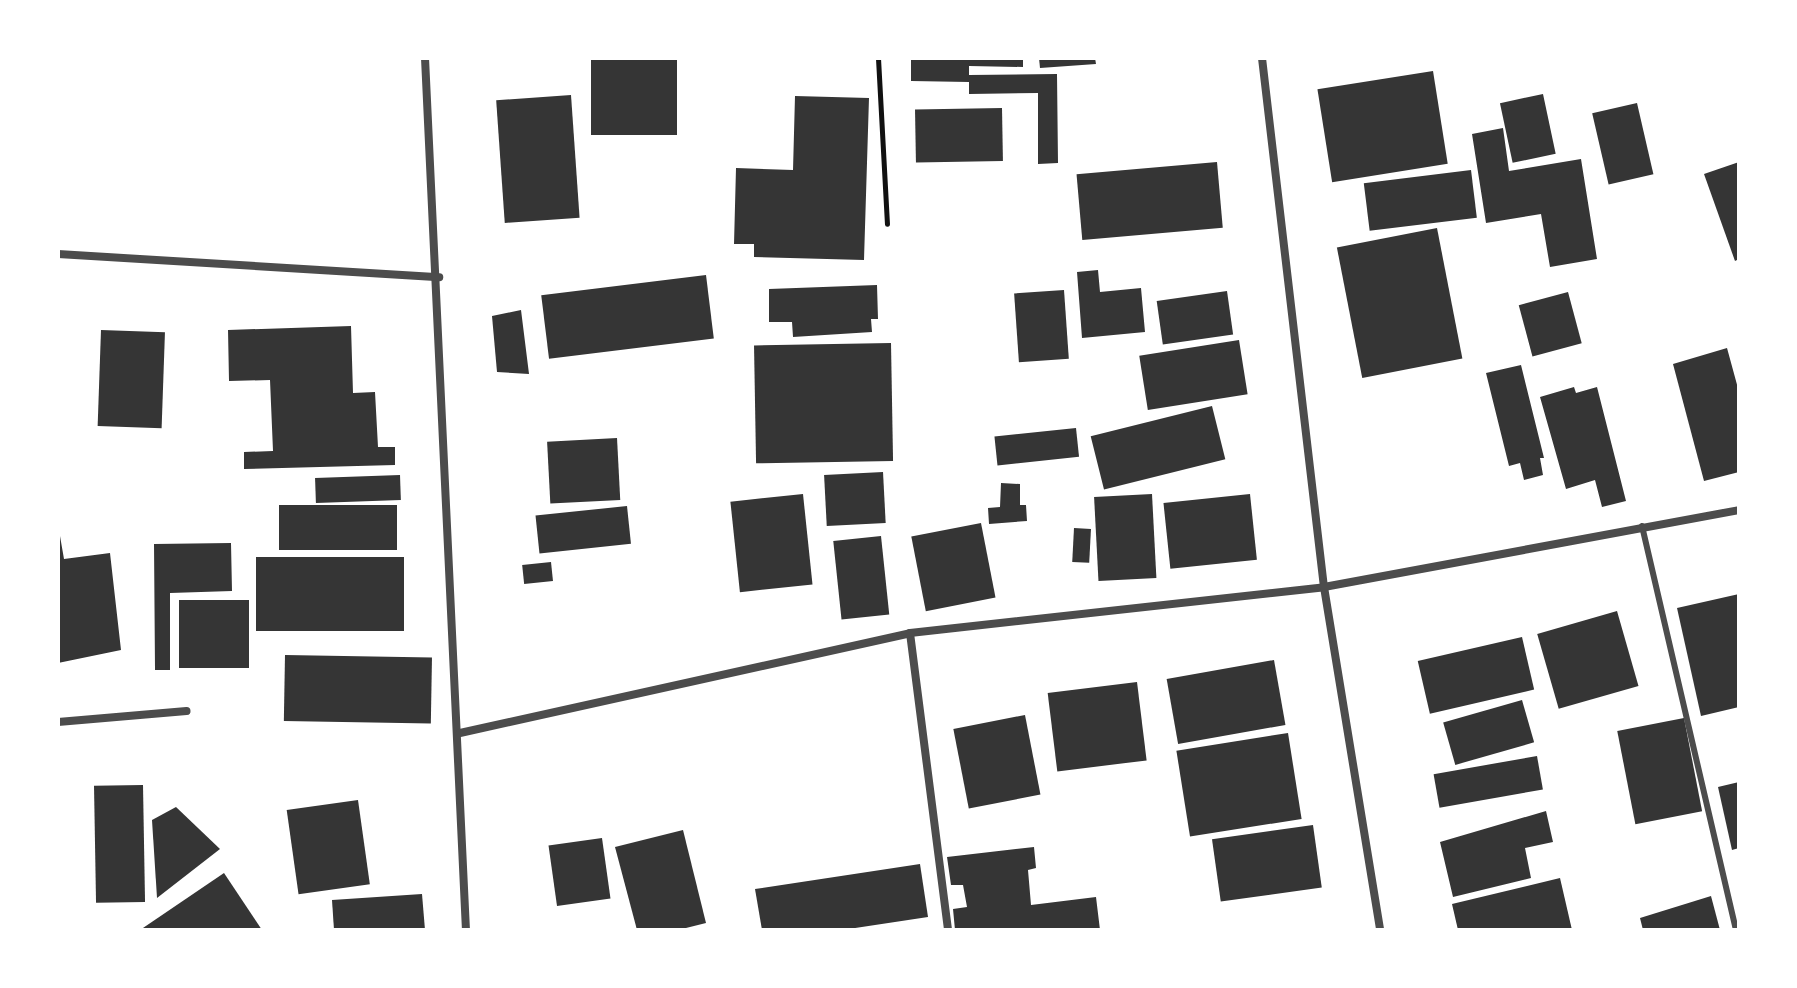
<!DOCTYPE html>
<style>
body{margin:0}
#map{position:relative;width:1797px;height:988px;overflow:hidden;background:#fff;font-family:Figtree,sans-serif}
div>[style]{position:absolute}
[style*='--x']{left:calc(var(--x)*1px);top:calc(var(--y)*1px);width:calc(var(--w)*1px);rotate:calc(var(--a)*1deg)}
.building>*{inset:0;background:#353535;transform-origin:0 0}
.path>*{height:5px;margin:-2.5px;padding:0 2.5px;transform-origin:2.5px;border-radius:2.5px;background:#111}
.service>*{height:6px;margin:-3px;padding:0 3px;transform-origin:3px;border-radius:3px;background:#4c4c4c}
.minor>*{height:8px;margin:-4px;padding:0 4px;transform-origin:4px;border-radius:4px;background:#4c4c4c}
span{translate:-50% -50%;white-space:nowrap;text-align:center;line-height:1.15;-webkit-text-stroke:8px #fff;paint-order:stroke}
.frame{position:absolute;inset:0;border:60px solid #fff;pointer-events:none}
</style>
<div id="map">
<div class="building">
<div style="left:591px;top:58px;width:86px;height:77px"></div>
<div style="clip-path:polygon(911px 58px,1023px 58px,1023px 67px,969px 66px,969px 75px,1057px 74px,1058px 163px,1038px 164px,1038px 93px,969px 94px,969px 82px,911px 81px)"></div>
<div style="clip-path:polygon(1039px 58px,1095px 58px,1096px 64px,1040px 68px)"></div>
<div style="left:1433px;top:71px;width:94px;height:117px;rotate:81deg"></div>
<div style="left:1543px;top:94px;width:61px;height:44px;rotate:78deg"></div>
<div style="left:571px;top:95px;width:123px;height:75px;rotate:86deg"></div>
<div style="clip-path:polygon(795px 96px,869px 98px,864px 260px,754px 257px,754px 244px,734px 244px,736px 168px,793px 170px)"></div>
<div style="left:1637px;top:103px;width:73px;height:46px;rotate:77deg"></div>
<div style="left:1002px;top:108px;width:53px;height:87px;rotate:89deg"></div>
<div style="clip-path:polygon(1503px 128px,1509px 171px,1581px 159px,1597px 259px,1550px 267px,1541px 214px,1486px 223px,1472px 134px)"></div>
<div style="left:1217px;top:162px;width:66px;height:141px;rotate:85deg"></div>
<div style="clip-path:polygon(1739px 162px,1739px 259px,1735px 261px,1704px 174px)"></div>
<div style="left:1471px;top:170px;width:48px;height:108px;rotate:83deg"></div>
<div style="left:1437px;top:228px;width:133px;height:102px;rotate:79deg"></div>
<div style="clip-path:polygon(1098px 270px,1100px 292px,1141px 288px,1145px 332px,1082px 338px,1077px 272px)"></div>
<div style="left:706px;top:275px;width:64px;height:166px;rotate:83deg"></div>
<div style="clip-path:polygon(877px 285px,878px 319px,871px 319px,872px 332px,793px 337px,792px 322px,769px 322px,769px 289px)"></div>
<div style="left:1064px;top:290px;width:69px;height:50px;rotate:86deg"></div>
<div style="left:1227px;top:291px;width:44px;height:71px;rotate:82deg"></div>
<div style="left:1568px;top:292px;width:53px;height:51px;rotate:75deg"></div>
<div style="clip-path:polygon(521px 310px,529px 374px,497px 372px,492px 316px)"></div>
<div style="clip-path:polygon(351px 326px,353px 393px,375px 392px,378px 447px,395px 447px,395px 465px,244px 469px,244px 452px,273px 451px,270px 380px,229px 381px,228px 330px)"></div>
<div style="left:101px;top:330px;width:64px;height:96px;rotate:2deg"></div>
<div style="left:1239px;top:340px;width:55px;height:101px;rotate:81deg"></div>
<div style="left:891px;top:343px;width:118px;height:137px;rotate:89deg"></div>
<div style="clip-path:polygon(1727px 348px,1739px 392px,1739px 472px,1704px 481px,1673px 364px)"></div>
<div style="clip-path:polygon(1521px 365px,1544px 458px,1540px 458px,1543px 475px,1524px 480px,1520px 463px,1509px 466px,1486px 373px)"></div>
<div style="clip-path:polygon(1574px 387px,1576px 393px,1597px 387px,1626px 501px,1602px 507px,1595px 480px,1566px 489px,1540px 397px)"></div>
<div style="left:1212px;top:406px;width:55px;height:125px;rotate:76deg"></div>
<div style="left:1076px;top:428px;width:29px;height:82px;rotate:84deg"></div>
<div style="left:617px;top:438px;width:62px;height:70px;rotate:87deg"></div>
<div style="left:883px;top:472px;width:51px;height:59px;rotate:87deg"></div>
<div style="left:400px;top:475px;width:25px;height:85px;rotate:88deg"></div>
<div style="clip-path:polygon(1001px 483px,1020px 484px,1020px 505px,1026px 505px,1027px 521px,989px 524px,988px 508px,1000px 507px)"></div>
<div style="left:803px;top:494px;width:91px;height:73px;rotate:84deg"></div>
<div style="left:1152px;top:494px;width:84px;height:58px;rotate:87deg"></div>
<div style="left:1250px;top:494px;width:66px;height:87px;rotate:84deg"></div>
<div style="left:397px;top:505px;width:45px;height:118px;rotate:90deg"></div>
<div style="left:627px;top:506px;width:38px;height:92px;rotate:84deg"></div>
<div style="left:981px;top:523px;width:76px;height:71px;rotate:79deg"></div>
<div style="left:1074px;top:528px;width:17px;height:34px;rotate:3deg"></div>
<div style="clip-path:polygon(60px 536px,64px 559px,110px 553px,121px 650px,58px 663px)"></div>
<div style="left:881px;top:536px;width:79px;height:48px;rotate:84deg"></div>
<div style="clip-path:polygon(231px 543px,232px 591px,170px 593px,170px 670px,155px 670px,154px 544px)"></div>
<div style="left:404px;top:557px;width:74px;height:148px;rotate:90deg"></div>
<div style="left:551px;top:562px;width:19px;height:29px;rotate:84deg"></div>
<div style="clip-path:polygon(1739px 594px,1739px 707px,1701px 716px,1677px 608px)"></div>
<div style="left:179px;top:600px;width:70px;height:68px"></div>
<div style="left:1617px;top:611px;width:78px;height:83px;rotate:74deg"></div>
<div style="left:1522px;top:637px;width:54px;height:107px;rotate:77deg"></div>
<div style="left:285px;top:655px;width:147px;height:66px;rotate:1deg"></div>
<div style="left:1274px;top:660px;width:66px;height:109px;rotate:80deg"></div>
<div style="left:1137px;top:682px;width:79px;height:90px;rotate:83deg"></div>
<div style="left:1522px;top:700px;width:44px;height:82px;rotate:74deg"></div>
<div style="left:1025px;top:715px;width:81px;height:73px;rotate:79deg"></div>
<div style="left:1684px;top:718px;width:95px;height:68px;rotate:79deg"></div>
<div style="left:1288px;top:733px;width:87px;height:113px;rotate:81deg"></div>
<div style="left:1537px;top:756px;width:34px;height:105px;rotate:80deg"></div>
<div style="clip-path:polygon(1739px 782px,1739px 848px,1732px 850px,1718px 787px)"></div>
<div style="left:143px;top:785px;width:117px;height:49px;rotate:89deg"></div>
<div style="left:358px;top:800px;width:85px;height:72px;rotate:82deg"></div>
<div style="clip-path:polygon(176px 807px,220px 849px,157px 898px,152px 820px)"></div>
<div style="clip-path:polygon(1546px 811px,1553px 842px,1525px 848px,1531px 878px,1453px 897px,1440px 842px)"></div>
<div style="left:1313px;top:825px;width:63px;height:102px;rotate:82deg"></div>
<div style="clip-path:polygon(683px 830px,706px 923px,678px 930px,637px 930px,615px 847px)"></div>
<div style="left:602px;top:838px;width:61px;height:54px;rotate:82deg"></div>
<div style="clip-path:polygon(1034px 847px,1036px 868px,1028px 870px,1031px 905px,1096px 897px,1100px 930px,955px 930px,953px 909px,967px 907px,963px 885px,951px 885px,947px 857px)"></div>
<div style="clip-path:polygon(920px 864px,928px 917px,842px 930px,762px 930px,755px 889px)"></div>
<div style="clip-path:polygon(224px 873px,262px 930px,140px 930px)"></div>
<div style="clip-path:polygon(1560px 878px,1572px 930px,1458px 930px,1452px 904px)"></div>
<div style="clip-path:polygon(422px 894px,425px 930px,334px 930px,332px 900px)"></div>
<div style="clip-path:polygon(1711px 896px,1720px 930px,1643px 930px,1640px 918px)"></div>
</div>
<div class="path">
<div style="--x:878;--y:58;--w:166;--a:86.9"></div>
</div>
<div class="service">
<div style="--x:1642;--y:526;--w:415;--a:76.9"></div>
</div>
<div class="minor">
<div style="--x:425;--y:58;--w:873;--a:87.31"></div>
<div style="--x:1262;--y:58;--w:533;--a:83.32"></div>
<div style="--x:1324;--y:587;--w:348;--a:80.7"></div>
<div style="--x:58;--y:254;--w:382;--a:3.5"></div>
<div style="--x:910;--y:633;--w:299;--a:82.7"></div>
<div style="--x:58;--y:722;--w:129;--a:-4.9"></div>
<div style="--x:460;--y:733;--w:461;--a:-12.5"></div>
<div style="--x:910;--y:633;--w:417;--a:-6.3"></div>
<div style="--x:1324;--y:587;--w:422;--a:-10.5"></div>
</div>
<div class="frame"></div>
</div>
